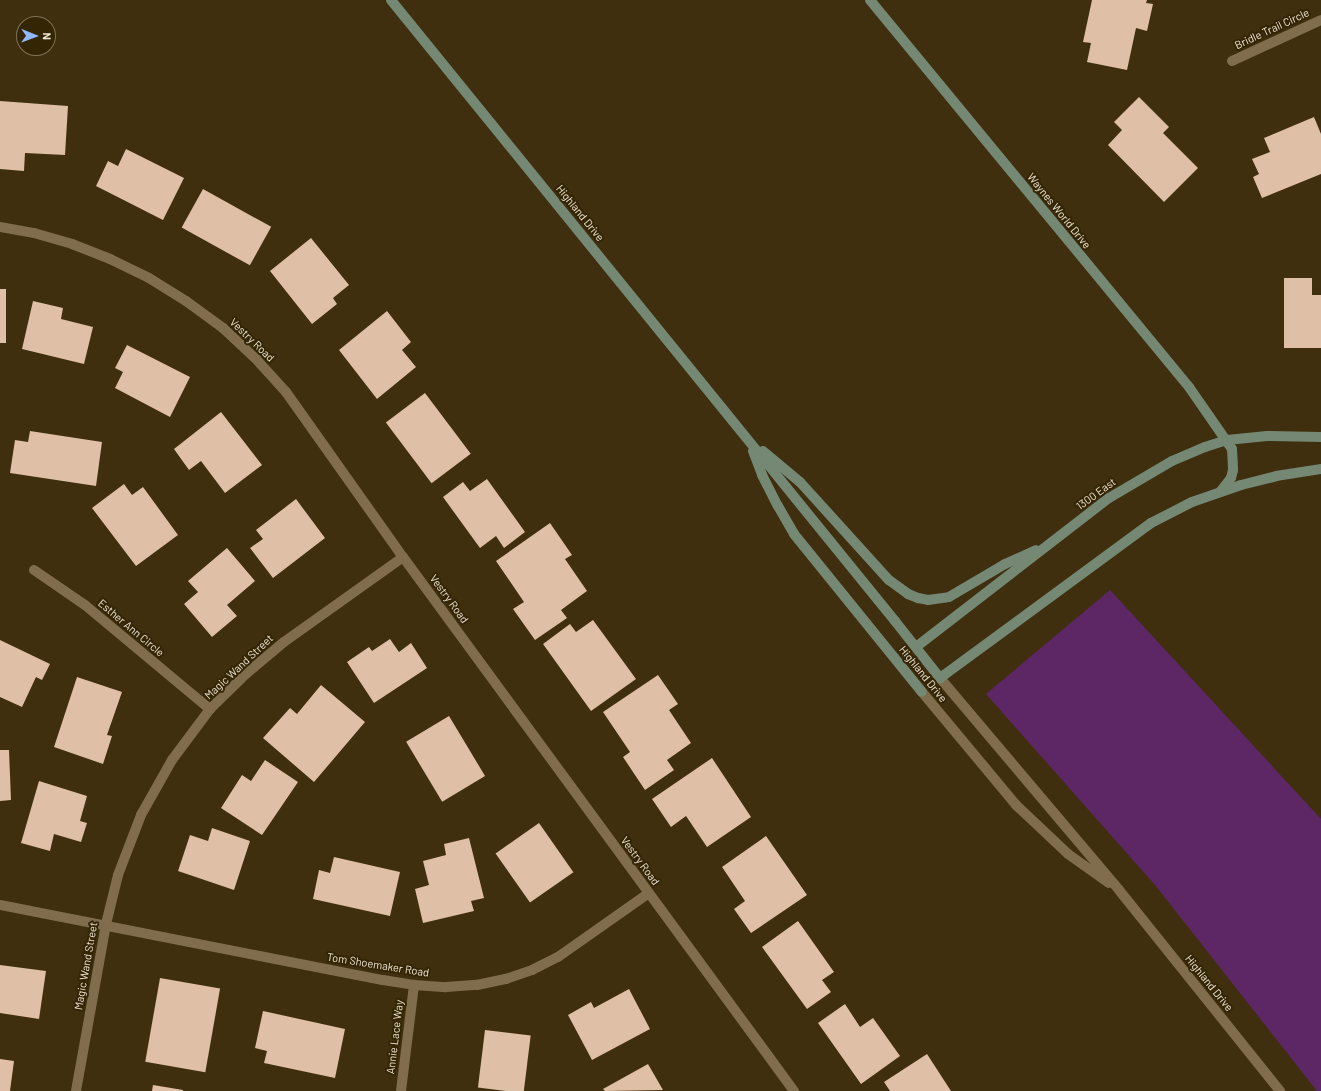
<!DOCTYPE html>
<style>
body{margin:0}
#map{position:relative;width:1321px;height:1091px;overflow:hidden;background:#3f2f0f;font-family:Barlow,sans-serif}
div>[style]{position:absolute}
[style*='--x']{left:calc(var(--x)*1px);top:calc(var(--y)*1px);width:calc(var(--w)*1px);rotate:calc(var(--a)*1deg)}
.green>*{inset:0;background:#5c2764}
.building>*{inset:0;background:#dfbfa5;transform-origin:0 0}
.minor>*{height:10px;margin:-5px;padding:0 5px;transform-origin:5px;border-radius:5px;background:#7f6d4d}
.tertiary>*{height:10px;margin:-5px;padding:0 5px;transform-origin:5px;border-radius:5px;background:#7f6d4d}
.secondary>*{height:10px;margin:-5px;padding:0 5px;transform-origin:5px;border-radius:5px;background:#748874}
span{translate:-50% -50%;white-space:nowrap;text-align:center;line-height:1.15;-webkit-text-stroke:4px #342505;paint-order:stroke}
.street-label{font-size:11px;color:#efe5d4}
.north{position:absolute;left:16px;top:16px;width:40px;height:40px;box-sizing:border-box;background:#342505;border:1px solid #7f7258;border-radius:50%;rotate:91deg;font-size:11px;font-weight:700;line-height:16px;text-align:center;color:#efe5d4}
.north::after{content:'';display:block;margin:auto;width:14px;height:18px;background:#91b8fd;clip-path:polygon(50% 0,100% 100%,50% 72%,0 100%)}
</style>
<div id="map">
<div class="green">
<div style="clip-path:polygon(1110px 590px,1321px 819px,1321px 1091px,1317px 1091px,1155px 885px,986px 694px)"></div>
</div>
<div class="building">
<div style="clip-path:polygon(1092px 0,1147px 0,1146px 3px,1153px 4px,1147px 31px,1136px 28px,1127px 70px,1087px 62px,1091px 43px,1083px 42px)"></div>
<div style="clip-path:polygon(1139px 97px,1169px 127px,1163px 133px,1198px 168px,1164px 202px,1108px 145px,1122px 130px,1114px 122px)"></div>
<div style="clip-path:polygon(0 101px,68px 106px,65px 155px,25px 153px,24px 171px,0 169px)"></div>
<div style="clip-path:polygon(1314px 117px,1321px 134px,1321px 174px,1262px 198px,1253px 177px,1259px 174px,1252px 159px,1270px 152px,1264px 138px)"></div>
<div style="clip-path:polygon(126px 149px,184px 178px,163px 220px,96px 186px,108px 161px,118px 166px)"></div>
<div style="left:203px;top:189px;width:78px;height:44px;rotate:29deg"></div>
<div style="clip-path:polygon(311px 238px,349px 285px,333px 298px,337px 304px,312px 324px,270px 271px)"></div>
<div style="clip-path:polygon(1284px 278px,1312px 278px,1312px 295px,1321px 295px,1321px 348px,1284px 348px)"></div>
<div style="left:0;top:289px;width:6px;height:54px"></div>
<div style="clip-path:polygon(33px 301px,63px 308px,61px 319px,93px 327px,84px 364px,22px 349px)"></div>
<div style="clip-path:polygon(387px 311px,411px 342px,402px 350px,416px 367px,377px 399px,339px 350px)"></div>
<div style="clip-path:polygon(127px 345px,190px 377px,170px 417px,115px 388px,123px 372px,115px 368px)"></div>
<div style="left:425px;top:393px;width:76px;height:49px;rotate:53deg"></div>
<div style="clip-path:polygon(221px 412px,262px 465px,225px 493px,201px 461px,189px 470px,174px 449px)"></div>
<div style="clip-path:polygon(30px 431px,102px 442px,96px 486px,10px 473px,15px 440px,28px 442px)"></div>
<div style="clip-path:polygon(487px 479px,525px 532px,504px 548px,496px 536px,480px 548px,443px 497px,463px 482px,470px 491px)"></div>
<div style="clip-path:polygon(124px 484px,132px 495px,143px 487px,178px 535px,136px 566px,92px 508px)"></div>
<div style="clip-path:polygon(296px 499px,325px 538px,273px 578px,250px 548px,263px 539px,256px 530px)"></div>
<div style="clip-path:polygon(550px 523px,572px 555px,565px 559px,587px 591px,561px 610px,567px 618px,535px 640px,513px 609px,524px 602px,496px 561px)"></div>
<div style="clip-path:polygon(227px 548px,255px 581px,227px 605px,237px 616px,212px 637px,184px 604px,198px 592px,188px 581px)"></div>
<div style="clip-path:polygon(593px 620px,636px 679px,591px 711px,543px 644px,570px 624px,576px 632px)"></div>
<div style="clip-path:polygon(390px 639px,399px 652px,411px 643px,427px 668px,374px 703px,347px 662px,369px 647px,372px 651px)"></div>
<div style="clip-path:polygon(0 640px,50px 664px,42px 680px,36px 677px,22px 707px,0 697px)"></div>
<div style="clip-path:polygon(658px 675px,678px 704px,669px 710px,691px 743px,667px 760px,674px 770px,645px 790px,623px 757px,630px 752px,603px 712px)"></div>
<div style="clip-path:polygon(77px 677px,122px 692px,107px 735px,112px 736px,103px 764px,54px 747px)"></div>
<div style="clip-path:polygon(321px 685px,365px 722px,314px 782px,263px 738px,290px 708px,297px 714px)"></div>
<div style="left:449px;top:716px;width:70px;height:50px;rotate:59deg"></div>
<div style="clip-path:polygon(0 750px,9px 750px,11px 800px,0 801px)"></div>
<div style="clip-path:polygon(712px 758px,751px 817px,707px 847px,686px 816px,671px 827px,652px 799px)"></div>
<div style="clip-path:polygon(265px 760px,298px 782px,262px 835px,221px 808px,242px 775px,251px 781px)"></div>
<div style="clip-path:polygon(39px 781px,87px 796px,80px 821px,87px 823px,81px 842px,54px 834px,50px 851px,21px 843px)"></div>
<div style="left:539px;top:823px;width:60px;height:53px;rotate:55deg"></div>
<div style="clip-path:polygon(212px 828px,250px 841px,234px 890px,178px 871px,190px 835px,208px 841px)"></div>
<div style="clip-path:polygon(766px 836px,807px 895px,751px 933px,734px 909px,745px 901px,722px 867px)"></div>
<div style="clip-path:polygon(469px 838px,484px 898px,471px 901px,474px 911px,423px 923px,415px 889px,429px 885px,423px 861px,446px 855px,444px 844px)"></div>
<div style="clip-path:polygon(334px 857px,400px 872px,390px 916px,313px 899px,319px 870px,330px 873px)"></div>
<div style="clip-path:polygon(798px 921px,834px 972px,822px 980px,831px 992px,807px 1009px,762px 947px)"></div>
<div style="clip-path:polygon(0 965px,46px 971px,39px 1019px,0 1013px)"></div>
<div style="left:160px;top:978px;width:61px;height:85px;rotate:10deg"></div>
<div style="clip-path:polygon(629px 989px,650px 1029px,592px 1060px,568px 1015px,591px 1002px,594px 1008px)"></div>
<div style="clip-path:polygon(845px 1004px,860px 1027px,873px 1018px,900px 1056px,861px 1084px,818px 1023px)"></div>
<div style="clip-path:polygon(263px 1011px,345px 1029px,335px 1078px,264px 1063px,267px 1051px,255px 1048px)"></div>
<div style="left:485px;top:1030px;width:46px;height:58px;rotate:7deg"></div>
<div style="clip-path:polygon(927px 1054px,951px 1091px,890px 1091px,884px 1082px)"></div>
<div style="clip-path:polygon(0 1059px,14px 1061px,10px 1091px,0 1091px)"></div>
<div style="clip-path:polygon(648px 1064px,663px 1090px,605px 1091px,603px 1089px)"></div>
<div style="clip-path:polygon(153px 1085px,183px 1090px,183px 1091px,152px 1091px)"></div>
</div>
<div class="minor">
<div style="--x:1232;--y:61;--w:98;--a:-24.7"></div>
<div style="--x:0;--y:227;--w:35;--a:10"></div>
<div style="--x:34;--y:233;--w:40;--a:16"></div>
<div style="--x:72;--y:244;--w:41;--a:21.5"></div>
<div style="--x:110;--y:259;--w:43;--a:26"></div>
<div style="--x:149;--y:278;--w:44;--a:31.9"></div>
<div style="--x:186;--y:301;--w:46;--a:36.1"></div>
<div style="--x:223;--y:328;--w:47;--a:43.3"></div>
<div style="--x:257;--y:360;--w:43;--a:47.8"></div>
<div style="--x:286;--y:392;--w:202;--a:54.7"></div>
<div style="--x:403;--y:557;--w:662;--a:53.79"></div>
<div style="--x:34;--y:570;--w:62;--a:34.5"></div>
<div style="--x:85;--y:605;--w:163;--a:39.8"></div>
<div style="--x:0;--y:905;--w:390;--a:11.1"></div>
<div style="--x:383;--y:980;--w:31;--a:9"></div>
<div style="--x:414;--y:985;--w:32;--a:4"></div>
<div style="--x:446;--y:987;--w:31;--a:-4"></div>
<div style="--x:477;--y:985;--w:30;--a:-12"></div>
<div style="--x:506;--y:979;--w:28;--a:-19"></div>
<div style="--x:532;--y:970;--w:29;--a:-27"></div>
<div style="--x:558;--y:957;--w:111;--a:-35.1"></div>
<div style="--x:76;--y:1091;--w:170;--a:-79.8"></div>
<div style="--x:106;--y:924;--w:50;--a:-76.2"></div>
<div style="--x:118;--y:875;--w:64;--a:-69"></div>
<div style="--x:141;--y:815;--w:63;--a:-60.6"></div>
<div style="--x:172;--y:760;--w:64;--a:-53.3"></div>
<div style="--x:210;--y:709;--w:52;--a:-44.2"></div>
<div style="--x:247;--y:673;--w:48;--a:-40"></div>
<div style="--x:284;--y:642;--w:146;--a:-35.5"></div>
<div style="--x:401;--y:1091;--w:107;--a:-83"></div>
</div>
<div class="tertiary">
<div style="--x:940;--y:678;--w:277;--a:49.8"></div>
<div style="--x:1119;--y:890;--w:258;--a:51.3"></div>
<div style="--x:922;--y:692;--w:147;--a:50.2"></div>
<div style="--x:1016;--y:805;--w:71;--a:43.3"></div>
<div style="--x:1068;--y:854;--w:50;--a:35.3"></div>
</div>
<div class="secondary">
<div style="--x:391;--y:0;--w:800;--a:50.94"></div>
<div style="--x:895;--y:621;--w:73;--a:51.7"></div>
<div style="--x:940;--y:678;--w:262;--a:-36.3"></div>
<div style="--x:1151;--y:523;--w:46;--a:-27.1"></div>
<div style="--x:1192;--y:502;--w:52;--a:-19.1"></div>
<div style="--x:1241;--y:485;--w:36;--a:-14"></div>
<div style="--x:1276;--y:476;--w:46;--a:-8.8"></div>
<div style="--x:870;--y:0;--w:502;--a:50.5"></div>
<div style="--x:1189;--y:387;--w:75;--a:55.3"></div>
<div style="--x:1232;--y:449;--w:21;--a:87"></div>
<div style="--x:1233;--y:470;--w:8;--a:104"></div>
<div style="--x:1231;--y:478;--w:16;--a:128"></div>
<div style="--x:753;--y:451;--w:26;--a:69"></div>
<div style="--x:762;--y:475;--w:35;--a:63"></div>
<div style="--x:778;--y:506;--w:32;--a:60"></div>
<div style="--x:794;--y:534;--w:203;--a:51"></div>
<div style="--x:763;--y:451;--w:48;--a:40"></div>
<div style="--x:800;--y:482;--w:132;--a:47.8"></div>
<div style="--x:889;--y:580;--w:24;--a:36"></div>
<div style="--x:908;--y:594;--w:11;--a:22"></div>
<div style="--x:918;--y:598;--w:10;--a:11"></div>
<div style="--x:928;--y:600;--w:21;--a:-8"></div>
<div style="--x:949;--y:597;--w:65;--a:-30.5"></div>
<div style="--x:1005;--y:564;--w:34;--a:-24"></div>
<div style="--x:916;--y:647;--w:244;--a:-37.7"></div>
<div style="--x:1109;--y:498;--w:73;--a:-30.4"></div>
<div style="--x:1172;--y:461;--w:36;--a:-23"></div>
<div style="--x:1205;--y:447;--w:23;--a:-18"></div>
<div style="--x:1227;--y:440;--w:40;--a:-5.7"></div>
<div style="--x:1267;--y:436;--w:54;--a:1.1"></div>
</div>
<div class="street-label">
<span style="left:1272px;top:29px;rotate:-25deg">Bridle Trail Circle</span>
<span style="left:1059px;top:211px;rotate:51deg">Waynes World Drive</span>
<span style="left:580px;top:213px;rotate:51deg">Highland Drive</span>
<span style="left:252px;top:340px;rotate:44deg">Vestry Road</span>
<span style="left:1096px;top:494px;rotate:-36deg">1300 East</span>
<span style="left:449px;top:599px;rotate:54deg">Vestry Road</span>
<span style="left:131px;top:628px;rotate:40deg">Esther Ann Circle</span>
<span style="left:239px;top:667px;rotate:-43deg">Magic Wand Street</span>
<span style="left:923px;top:674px;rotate:51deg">Highland Drive</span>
<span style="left:640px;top:861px;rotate:54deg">Vestry Road</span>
<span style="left:378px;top:965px;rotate:9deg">Tom Shoemaker Road</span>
<span style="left:86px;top:966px;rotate:-80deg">Magic Wand Street</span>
<span style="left:1209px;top:983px;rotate:51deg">Highland Drive</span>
<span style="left:395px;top:1037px;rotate:-83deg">Annie Lace Way</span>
</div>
<div class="north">N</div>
</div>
